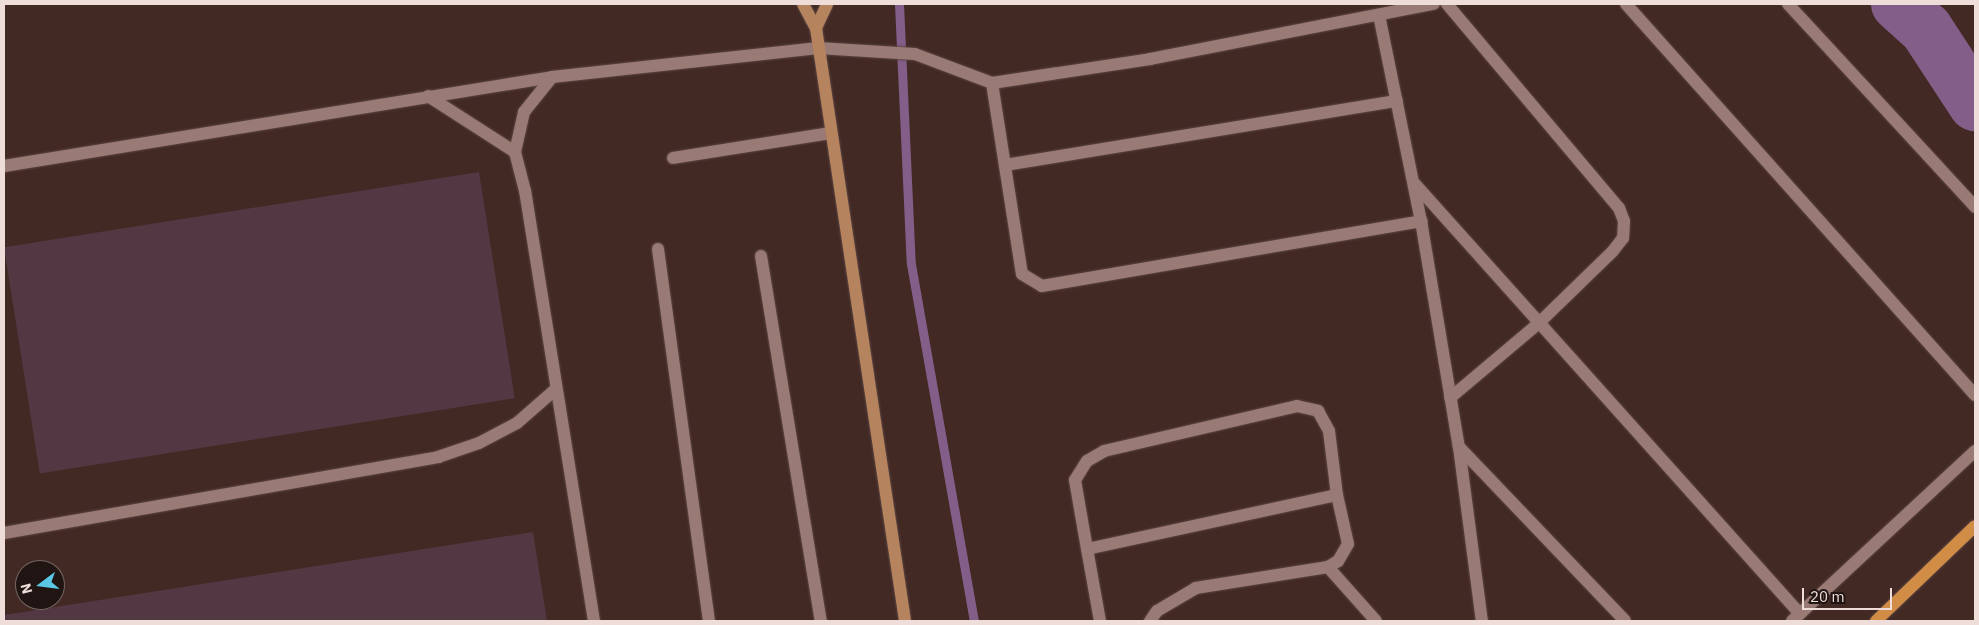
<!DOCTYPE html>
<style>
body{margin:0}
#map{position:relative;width:1979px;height:625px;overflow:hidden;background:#422924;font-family:"IBM Plex Sans",sans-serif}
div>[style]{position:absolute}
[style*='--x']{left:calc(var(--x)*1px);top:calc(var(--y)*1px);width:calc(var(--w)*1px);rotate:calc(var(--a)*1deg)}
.stream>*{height:9px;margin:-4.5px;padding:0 4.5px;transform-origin:4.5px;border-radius:4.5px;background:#835e89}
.river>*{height:54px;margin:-27px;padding:0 27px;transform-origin:27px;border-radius:27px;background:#835e89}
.building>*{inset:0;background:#523842;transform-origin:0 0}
.roads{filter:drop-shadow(0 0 1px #5c4642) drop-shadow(0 0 1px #5c4642)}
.lane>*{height:12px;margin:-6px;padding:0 6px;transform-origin:6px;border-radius:6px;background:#997a74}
.secondary>*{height:12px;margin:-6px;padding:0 6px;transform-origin:6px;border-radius:6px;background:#b5835d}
.primary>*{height:12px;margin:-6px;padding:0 6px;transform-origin:6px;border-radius:6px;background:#d18c46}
span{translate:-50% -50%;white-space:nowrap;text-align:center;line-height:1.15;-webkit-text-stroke:4.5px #211513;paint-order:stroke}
.frame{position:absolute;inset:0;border:5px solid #efddda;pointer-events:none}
.north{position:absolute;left:15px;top:560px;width:50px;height:50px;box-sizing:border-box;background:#211513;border:1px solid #736563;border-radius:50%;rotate:255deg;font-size:14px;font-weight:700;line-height:20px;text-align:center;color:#efddda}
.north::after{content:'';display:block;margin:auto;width:18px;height:22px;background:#5ac8e5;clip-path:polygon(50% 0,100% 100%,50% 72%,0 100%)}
.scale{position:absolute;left:1802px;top:588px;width:90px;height:22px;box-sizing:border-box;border:2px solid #efddda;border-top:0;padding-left:6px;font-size:15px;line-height:18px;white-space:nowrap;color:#efddda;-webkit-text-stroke:4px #211513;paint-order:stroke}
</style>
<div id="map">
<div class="stream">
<div style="--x:899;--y:4;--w:260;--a:87.4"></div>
<div style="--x:911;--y:264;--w:363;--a:80"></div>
</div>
<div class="river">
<div style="--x:1898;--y:4;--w:38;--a:42"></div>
<div style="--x:1926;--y:29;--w:90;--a:56.8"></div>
</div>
<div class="building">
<div style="left:479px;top:172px;width:229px;height:481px;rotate:81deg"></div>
<div style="clip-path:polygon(533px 532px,547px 621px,4px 621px,4px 615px)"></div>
</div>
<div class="roads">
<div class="lane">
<div style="--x:1447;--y:4;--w:267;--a:49.9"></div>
<div style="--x:1619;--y:208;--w:14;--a:69"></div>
<div style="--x:1624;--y:221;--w:17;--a:93"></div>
<div style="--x:1623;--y:238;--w:16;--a:128"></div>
<div style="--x:1613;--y:251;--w:103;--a:135.8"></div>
<div style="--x:1539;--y:323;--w:116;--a:139.9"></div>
<div style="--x:1626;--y:4;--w:524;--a:48.25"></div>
<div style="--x:1788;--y:4;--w:276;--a:47.3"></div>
<div style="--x:1379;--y:15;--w:210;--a:78.5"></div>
<div style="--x:1421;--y:221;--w:229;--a:80.5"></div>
<div style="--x:1459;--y:447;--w:176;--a:82.5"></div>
<div style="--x:992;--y:83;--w:193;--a:81.1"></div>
<div style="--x:1022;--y:274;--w:23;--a:31"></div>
<div style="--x:1042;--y:286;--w:385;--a:-9.7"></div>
<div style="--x:428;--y:96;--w:103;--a:32.8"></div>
<div style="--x:673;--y:158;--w:160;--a:-9"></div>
<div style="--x:1005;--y:165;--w:397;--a:-9.3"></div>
<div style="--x:4;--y:166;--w:555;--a:-9.22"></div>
<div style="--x:1415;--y:184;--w:577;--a:48.16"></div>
<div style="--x:658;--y:249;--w:375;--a:82.2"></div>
<div style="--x:761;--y:256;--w:370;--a:80.7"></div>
<div style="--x:1459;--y:447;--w:240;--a:46.3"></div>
<div style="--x:4;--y:533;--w:441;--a:-9.9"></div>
<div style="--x:438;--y:457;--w:43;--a:-18.9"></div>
<div style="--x:479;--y:443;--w:43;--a:-27.8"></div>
<div style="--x:517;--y:423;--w:52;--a:-41.1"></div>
<div style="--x:1087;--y:549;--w:70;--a:-99.9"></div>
<div style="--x:1075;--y:480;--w:22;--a:-58"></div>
<div style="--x:1087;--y:461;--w:20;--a:-30"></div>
<div style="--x:1104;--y:451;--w:198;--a:-13.1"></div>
<div style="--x:1297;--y:406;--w:22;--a:13"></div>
<div style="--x:1318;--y:411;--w:23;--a:61"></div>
<div style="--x:1329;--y:431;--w:64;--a:82.9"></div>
<div style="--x:1328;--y:567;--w:72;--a:48.4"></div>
<div style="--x:594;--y:621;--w:436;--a:-99.1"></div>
<div style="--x:525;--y:191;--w:40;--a:-104.4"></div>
<div style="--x:515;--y:152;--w:41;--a:-77.3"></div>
<div style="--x:524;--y:112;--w:45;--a:-51.3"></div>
<div style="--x:552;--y:77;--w:268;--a:-6.2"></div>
<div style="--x:818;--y:48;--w:97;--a:3.5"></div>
<div style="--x:915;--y:54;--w:82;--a:20.6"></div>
<div style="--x:992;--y:83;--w:160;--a:-8.6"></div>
<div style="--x:1150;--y:59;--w:289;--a:-11"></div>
<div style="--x:1100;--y:621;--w:73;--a:-100.2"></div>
<div style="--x:1087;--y:549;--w:256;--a:-12.2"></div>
<div style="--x:1337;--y:495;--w:50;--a:77.3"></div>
<div style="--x:1348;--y:544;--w:20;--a:120"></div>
<div style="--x:1338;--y:561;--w:12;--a:149"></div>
<div style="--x:1328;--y:567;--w:134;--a:171"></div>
<div style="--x:1196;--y:588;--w:45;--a:149.5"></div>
<div style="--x:1157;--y:611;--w:12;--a:125"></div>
<div style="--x:1792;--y:621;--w:250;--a:-42.9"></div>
</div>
<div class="secondary">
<div style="--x:803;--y:4;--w:27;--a:62"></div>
<div style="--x:816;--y:28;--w:600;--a:81.46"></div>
<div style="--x:816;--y:28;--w:26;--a:-65"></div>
</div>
<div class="primary">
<div style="--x:1876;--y:621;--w:137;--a:-43.8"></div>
</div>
</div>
<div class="frame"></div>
<div class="north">N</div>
<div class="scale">20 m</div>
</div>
